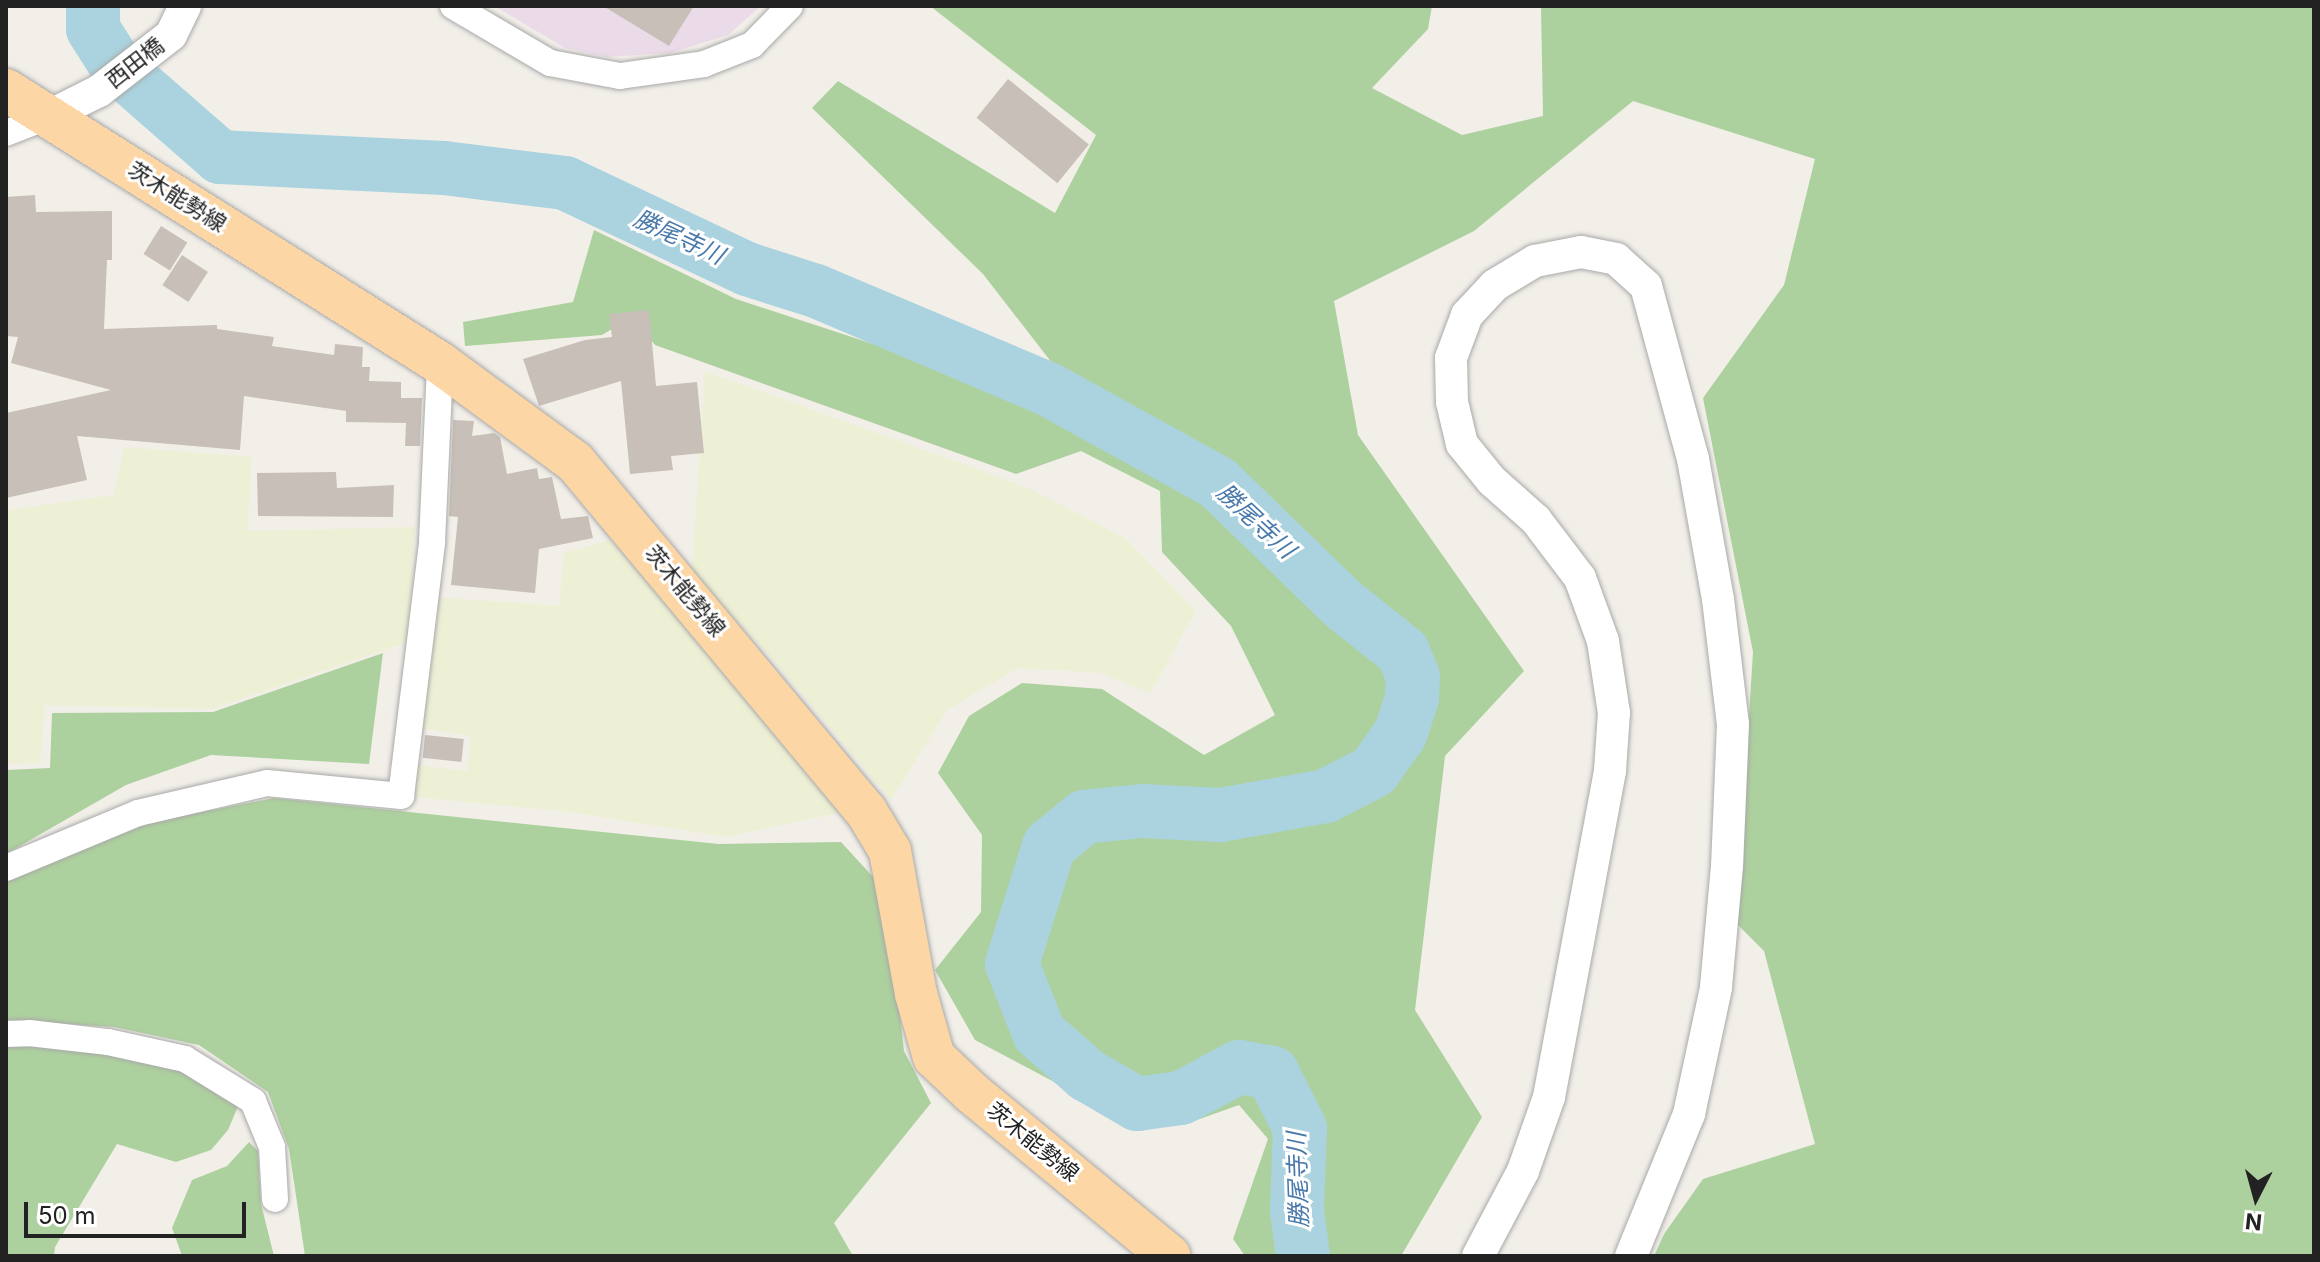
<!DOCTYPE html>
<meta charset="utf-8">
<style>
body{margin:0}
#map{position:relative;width:2320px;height:1262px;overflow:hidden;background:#f2efe9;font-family:Inter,"Noto Sans JP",sans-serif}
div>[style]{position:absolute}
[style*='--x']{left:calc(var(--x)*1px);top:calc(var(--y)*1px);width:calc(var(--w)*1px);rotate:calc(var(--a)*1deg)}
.industrial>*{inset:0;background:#ebdbe8}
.farmland>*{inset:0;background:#eef0d5}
.forest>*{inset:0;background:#add19e}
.river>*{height:54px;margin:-27px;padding:0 27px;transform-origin:27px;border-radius:27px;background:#aad3df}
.building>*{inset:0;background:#c7bfb8;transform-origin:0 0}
.roads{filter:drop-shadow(0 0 2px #a9a9a9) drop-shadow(0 0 2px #a9a9a9)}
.minor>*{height:26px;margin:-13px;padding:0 13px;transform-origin:13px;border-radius:13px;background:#fff}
.tertiary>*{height:32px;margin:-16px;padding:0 16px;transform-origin:16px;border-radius:16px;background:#fff}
.primary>*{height:42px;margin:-21px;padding:0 21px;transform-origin:21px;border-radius:21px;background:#fcd6a4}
span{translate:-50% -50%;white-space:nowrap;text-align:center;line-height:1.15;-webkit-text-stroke:6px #fff;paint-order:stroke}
.street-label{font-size:22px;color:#222}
.water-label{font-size:24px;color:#4a7aab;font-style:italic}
.frame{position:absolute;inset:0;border:8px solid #222;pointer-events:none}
.north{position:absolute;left:2216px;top:1158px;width:80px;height:80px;-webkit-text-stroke:6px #fff;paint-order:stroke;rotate:186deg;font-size:22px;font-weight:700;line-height:32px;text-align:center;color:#222}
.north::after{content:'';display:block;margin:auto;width:28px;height:36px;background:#222;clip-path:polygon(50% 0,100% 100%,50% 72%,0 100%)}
.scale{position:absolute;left:24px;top:1202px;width:222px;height:36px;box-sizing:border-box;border:4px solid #222;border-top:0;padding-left:10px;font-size:24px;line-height:28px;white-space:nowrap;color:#222;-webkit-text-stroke:6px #fff;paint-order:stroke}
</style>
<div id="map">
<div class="industrial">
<div style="clip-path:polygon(494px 6px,761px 6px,728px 35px,670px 53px,607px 57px,565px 48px)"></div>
</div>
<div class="farmland">
<div style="clip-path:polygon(705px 371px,1026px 487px,1125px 538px,1196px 611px,1150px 693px,1101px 673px,1018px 668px,947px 710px,891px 800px,769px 655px,692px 573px)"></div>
<div style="clip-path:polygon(124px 447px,252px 457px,247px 531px,415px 527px,408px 642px,211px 709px,45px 705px,40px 763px,6px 764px,6px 510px,114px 495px)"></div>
<div style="clip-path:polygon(610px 540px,826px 787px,843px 812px,726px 837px,570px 812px,414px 797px,417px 765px,467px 771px,471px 736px,420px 728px,433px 597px,559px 606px,564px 553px)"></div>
</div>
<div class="forest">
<div style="clip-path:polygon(930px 6px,1432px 6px,1428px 29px,1372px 88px,1462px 135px,1543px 116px,1541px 6px,2314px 6px,2314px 1256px,1654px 1256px,1664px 1234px,1703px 1179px,1815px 1144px,1764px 951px,1736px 923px,1753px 652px,1703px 398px,1784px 285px,1815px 159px,1633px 101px,1474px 231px,1334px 301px,1358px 435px,1524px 671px,1445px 756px,1415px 1010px,1482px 1117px,1401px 1256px,1316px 1256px,1311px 1211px,1315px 1127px,1284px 1065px,1239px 1055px,1179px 1083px,1140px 1092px,1091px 1065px,1047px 1028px,1029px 963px,1043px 924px,1061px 855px,1090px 830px,1222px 826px,1329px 810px,1383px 782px,1410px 737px,1423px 703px,1424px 682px,1415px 647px,1237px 474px,1052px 363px,983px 274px,812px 108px,838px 81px,1055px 213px,1096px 135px)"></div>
<div style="clip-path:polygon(594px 230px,736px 299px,1038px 398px,1211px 489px,1334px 608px,1390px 654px,1401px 678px,1401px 693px,1391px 727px,1369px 764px,1321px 787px,1223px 808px,1144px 802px,1083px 810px,1044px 839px,1005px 961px,1035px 1038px,1083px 1083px,1060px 1085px,975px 1040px,935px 970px,981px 912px,982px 835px,938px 773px,969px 716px,1022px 683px,1102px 689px,1204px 755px,1275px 715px,1231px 626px,1162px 552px,1160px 491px,1081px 451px,1016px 474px,655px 345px,632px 317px,602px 335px,465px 346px,463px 322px,573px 302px)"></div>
<div style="clip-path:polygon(383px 653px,369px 764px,211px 755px,126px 785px,6px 854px,6px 770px,50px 768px,52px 713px,213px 712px)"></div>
<div style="clip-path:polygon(274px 798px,719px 844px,841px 842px,886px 891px,904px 1051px,931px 1103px,834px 1223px,853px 1256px,305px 1256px,289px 1149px,268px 1092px,199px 1045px,114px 1027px,6px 1020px,6px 878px,141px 824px)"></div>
<div style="clip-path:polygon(27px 1044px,106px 1052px,181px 1070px,239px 1104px,228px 1130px,211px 1150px,176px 1162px,117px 1144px,55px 1247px,54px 1256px,6px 1256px,6px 1047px)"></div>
<div style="clip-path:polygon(1239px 1077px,1264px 1085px,1288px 1132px,1286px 1208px,1292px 1256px,1245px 1256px,1233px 1239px,1268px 1139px,1239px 1105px,1194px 1121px,1196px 1103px)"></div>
<div style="clip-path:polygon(249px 1142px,258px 1151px,261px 1204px,274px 1256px,182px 1256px,172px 1228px,192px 1180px,227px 1166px)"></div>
</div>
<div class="river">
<div style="--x:93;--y:6;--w:23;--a:90"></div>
<div style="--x:93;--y:29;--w:45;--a:57.7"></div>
<div style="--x:117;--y:67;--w:137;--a:41.1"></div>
<div style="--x:220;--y:157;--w:224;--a:2.8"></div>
<div style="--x:444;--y:168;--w:122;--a:7.1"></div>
<div style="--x:565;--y:183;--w:201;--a:25.3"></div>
<div style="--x:747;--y:269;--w:72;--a:17.7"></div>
<div style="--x:816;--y:291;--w:252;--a:22.9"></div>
<div style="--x:1048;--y:389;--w:194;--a:28.9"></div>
<div style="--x:1218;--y:483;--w:175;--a:44.1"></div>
<div style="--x:1344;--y:605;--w:75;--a:38.5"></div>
<div style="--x:1403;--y:652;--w:27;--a:68"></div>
<div style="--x:1413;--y:677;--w:21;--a:93"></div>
<div style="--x:1412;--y:698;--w:38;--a:108"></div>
<div style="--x:1400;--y:734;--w:45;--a:125.1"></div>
<div style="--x:1374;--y:771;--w:54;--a:152.5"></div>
<div style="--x:1326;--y:796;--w:108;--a:169.8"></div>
<div style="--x:1220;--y:815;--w:78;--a:-177.1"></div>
<div style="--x:1142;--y:811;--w:58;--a:174.1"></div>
<div style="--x:1084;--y:817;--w:45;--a:140.4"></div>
<div style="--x:1049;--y:846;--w:124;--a:107.4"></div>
<div style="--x:1012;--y:964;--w:74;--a:68.6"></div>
<div style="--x:1039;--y:1033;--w:64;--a:41.2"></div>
<div style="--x:1087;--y:1075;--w:58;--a:30.1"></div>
<div style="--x:1137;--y:1104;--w:44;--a:-7.8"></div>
<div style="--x:1181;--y:1098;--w:66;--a:-28.1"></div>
<div style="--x:1239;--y:1067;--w:34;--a:10"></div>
<div style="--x:1272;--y:1073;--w:62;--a:63"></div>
<div style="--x:1300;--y:1128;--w:83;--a:92.1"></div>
<div style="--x:1297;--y:1211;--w:45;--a:82.4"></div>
</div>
<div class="building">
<div style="clip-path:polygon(603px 6px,694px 6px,669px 46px)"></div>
<div style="left:1008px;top:79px;width:104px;height:50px;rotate:39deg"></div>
<div style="clip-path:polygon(35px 195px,36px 212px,112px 211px,112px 260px,107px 260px,104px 329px,217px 325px,217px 329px,274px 337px,272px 346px,334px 355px,335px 344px,363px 347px,362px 367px,370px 367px,369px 381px,401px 382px,401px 398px,422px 398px,420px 446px,405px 446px,406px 423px,346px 422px,346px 411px,244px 396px,240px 450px,77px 436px,87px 480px,6px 498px,6px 413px,111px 390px,11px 363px,18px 337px,6px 336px,6px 197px)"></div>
<div style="left:161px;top:226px;width:31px;height:33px;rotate:32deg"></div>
<div style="left:182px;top:255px;width:31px;height:36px;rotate:33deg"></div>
<div style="clip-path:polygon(649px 310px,656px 386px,697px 382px,704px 453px,671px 456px,673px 470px,630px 474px,621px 381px,539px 406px,523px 359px,585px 340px,612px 337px,609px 314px)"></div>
<div style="clip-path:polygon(453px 420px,474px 421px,472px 436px,494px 433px,500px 437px,507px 474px,537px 468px,539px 479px,552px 477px,561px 519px,588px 516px,593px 538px,539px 549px,535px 593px,451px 585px,458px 517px,449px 516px)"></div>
<div style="clip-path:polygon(336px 472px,337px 488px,394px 485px,393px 517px,258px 516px,257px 473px)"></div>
<div style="left:425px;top:735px;width:39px;height:23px;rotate:6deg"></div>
</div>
<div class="roads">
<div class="minor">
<div style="--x:453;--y:6;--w:113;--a:30.4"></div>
<div style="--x:550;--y:63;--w:71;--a:10.5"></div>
<div style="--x:620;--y:76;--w:85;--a:-8.1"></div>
<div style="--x:704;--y:64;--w:52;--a:-21.6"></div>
<div style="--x:752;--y:45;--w:54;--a:-45.7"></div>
<div style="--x:6;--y:133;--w:46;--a:-21.6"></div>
<div style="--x:6;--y:868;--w:143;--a:-22.6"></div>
<div style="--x:138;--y:813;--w:132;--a:-13.1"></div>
<div style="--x:267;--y:783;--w:135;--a:5.5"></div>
<div style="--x:401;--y:796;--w:256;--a:-83"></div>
<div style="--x:432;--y:542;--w:179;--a:-87.4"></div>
<div style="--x:6;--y:1034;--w:23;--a:-2"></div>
<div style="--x:29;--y:1033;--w:80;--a:6.5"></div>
<div style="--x:108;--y:1042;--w:79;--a:12.4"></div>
<div style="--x:185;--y:1059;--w:80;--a:31.7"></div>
<div style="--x:253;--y:1101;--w:50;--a:67.6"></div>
<div style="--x:272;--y:1147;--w:52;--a:86.7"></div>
</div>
<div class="tertiary">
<div style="--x:49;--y:116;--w:56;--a:-26.6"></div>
<div style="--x:99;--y:91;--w:91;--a:-37.9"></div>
<div style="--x:171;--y:35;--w:32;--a:-64"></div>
<div style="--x:1478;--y:1256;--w:96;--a:-62.1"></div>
<div style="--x:1523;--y:1171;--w:78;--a:-70.6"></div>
<div style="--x:1549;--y:1097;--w:332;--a:-79.4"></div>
<div style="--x:1610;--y:771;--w:58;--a:-86.1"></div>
<div style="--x:1614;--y:713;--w:73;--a:-98.7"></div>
<div style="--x:1603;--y:641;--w:67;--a:-110.1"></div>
<div style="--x:1580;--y:578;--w:73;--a:-127.2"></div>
<div style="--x:1536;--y:520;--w:59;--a:-138.4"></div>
<div style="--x:1492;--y:481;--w:48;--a:-129"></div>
<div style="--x:1462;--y:444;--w:43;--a:-103.4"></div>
<div style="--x:1452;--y:402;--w:44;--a:-91.3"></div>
<div style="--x:1451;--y:358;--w:46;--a:-69.6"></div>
<div style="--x:1467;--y:315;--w:41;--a:-47"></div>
<div style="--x:1495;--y:285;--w:47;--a:-31"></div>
<div style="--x:1535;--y:261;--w:47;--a:-11.1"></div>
<div style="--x:1581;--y:252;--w:36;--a:11"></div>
<div style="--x:1616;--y:259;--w:40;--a:42"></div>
<div style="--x:1646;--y:286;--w:179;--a:74.8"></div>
<div style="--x:1693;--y:459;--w:142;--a:79.9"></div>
<div style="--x:1718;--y:599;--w:126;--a:83.2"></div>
<div style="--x:1733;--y:724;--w:142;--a:92.4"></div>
<div style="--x:1727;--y:866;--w:122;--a:95.2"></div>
<div style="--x:1716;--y:988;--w:129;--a:102.1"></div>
<div style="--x:1689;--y:1114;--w:153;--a:112.2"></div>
</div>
<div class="primary">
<div style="--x:6;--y:90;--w:513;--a:32.17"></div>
<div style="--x:440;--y:363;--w:167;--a:36.3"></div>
<div style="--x:575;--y:462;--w:454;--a:50.2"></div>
<div style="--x:866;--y:811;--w:47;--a:59"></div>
<div style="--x:890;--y:851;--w:145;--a:79.7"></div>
<div style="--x:916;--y:994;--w:66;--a:74.1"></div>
<div style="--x:934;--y:1057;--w:52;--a:43.5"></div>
<div style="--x:972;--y:1093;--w:256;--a:39.5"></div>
</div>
</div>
<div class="street-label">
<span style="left:135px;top:63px;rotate:-38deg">西田橋</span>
<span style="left:177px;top:197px;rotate:32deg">茨木能勢線</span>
<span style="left:685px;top:591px;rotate:50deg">茨木能勢線</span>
<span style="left:1033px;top:1142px;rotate:39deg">茨木能勢線</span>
</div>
<div class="water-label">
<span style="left:679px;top:237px;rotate:25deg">勝尾寺川</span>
<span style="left:1256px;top:521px;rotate:43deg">勝尾寺川</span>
<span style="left:1298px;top:1180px;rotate:-92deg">勝尾寺川</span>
</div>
<div class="frame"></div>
<div class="north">N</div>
<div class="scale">50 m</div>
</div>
